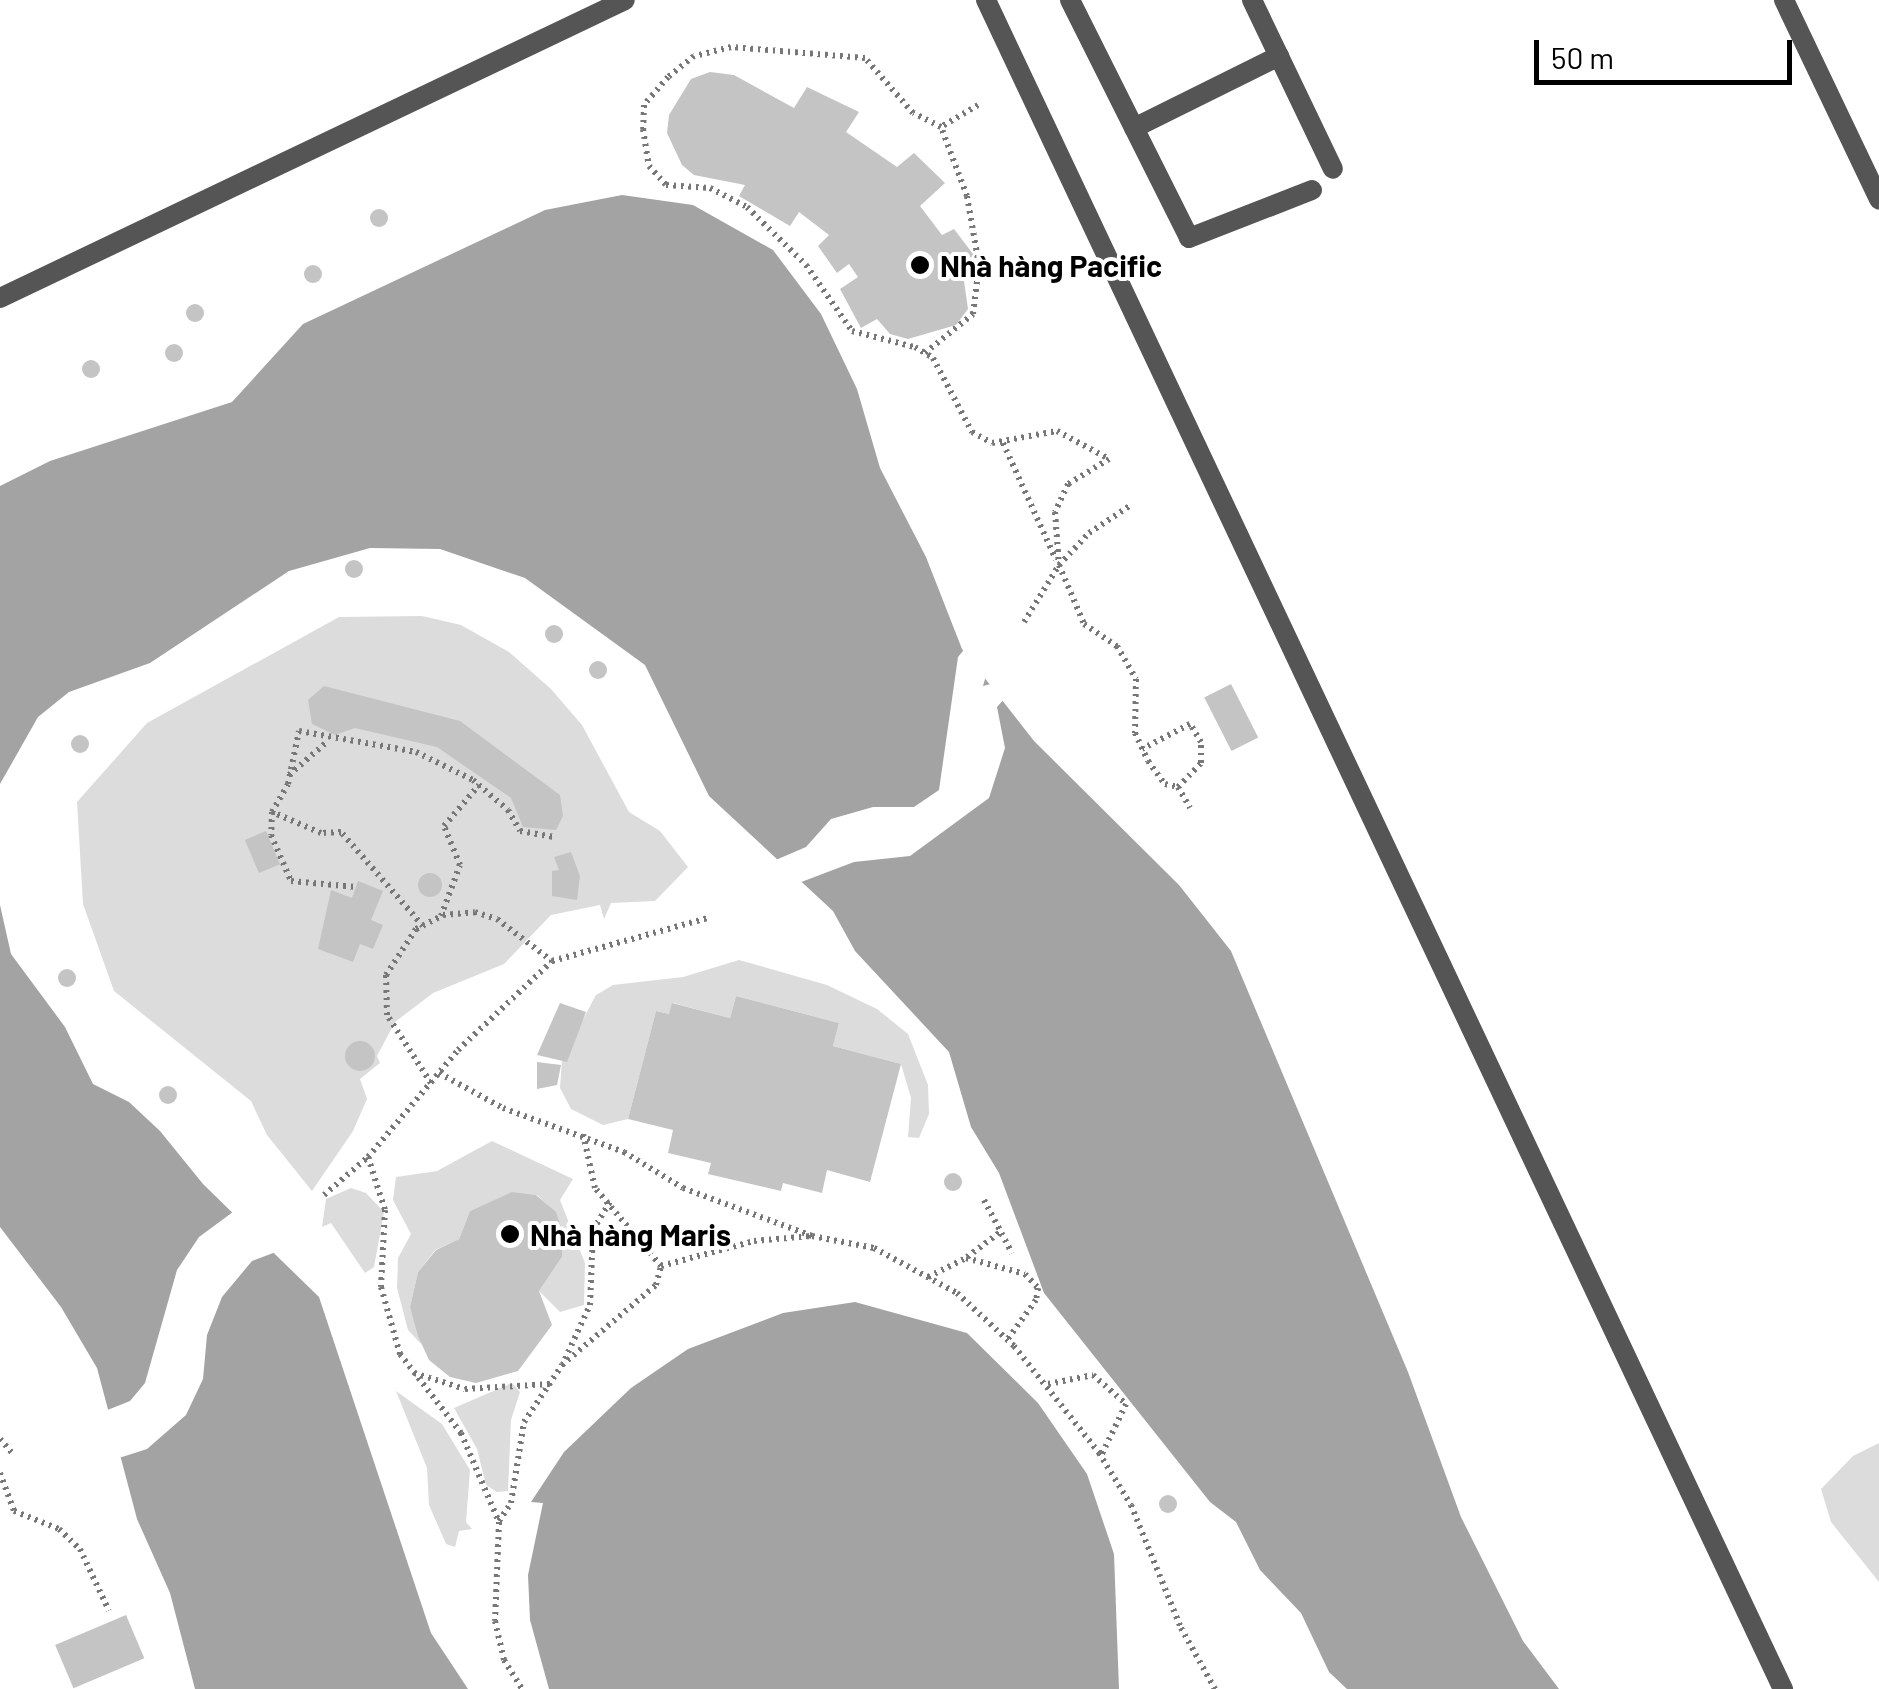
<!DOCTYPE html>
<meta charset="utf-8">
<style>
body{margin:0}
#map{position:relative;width:1879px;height:1689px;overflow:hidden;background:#fff;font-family:Barlow,sans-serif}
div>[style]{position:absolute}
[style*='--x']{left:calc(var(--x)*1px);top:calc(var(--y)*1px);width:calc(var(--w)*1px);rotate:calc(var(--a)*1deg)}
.green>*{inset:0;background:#dcdcdc}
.water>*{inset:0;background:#a3a3a3}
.pier>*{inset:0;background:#fff}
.building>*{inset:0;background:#c4c4c4;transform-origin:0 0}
.round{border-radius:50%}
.path>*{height:6px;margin-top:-3px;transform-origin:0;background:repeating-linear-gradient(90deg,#777 0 2.5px,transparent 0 7.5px)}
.street>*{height:20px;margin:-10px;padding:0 10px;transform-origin:10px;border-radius:10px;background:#555}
.dots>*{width:28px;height:28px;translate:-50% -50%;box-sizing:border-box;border:5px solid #fff;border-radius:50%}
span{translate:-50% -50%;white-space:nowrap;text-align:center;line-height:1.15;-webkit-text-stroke:8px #fff;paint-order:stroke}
.poi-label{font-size:30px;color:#000;font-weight:700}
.left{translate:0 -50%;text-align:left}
.scale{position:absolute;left:1534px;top:40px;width:258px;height:45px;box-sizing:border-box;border:5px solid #000;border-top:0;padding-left:12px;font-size:30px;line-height:35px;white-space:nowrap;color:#000;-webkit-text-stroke:8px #fff;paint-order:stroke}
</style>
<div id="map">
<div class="green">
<div style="clip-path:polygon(422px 616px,461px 625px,509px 652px,551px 689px,582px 725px,629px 812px,660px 831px,688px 867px,655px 901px,611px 903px,604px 919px,600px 905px,551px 915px,504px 964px,433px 993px,395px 1022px,377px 1056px,380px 1063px,360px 1079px,367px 1099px,353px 1131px,312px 1191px,267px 1135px,251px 1101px,114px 991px,83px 904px,77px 802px,147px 723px,339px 617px)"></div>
<div style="clip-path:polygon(739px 960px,827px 985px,877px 1009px,908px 1034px,928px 1085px,929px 1114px,919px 1138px,908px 1137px,911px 1098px,901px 1064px,833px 1046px,839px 1023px,736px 996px,730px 1018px,673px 1003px,669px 1014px,656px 1011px,628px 1119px,603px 1125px,571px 1109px,560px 1088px,562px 1059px,596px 995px,613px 985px,683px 977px)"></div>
<div style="clip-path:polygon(492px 1141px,573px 1179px,560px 1200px,585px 1263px,584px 1305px,560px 1312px,539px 1291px,562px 1257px,563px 1233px,555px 1212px,537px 1195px,512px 1193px,470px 1211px,459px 1239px,435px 1250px,418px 1272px,410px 1307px,422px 1345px,408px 1330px,397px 1288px,398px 1258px,411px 1234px,393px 1200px,396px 1177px,437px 1171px)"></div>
<div style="clip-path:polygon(351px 1188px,366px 1193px,384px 1212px,374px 1267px,365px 1273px,331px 1223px,322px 1227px,326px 1199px)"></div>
<div style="clip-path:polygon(512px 1383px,520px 1392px,511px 1420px,508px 1491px,497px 1492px,486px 1485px,477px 1449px,454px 1408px)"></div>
<div style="clip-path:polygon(396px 1391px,442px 1424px,470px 1470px,466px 1522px,472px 1529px,459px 1531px,455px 1547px,446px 1544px,429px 1505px,427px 1468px)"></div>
<div style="clip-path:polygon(1879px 1443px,1879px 1582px,1831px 1522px,1821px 1489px,1853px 1456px)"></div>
</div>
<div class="water">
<div style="clip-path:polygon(622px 195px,693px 205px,773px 250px,821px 314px,857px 389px,880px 468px,926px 557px,962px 649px,1034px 741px,1179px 885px,1231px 951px,1408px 1372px,1461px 1517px,1523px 1641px,1559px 1689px,1347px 1689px,1329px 1672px,1301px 1613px,1260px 1570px,1236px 1522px,1210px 1502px,1044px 1293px,999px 1173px,971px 1127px,949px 1052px,855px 951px,833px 911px,709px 796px,645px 665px,525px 578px,440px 549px,370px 548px,289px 571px,150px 663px,69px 692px,38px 717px,0 784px,0 486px,50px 461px,232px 402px,303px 324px,545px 210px)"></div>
<div style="clip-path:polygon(0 905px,11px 954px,65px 1027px,93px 1084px,129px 1102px,160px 1131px,203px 1184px,319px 1297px,431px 1633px,468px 1689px,195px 1689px,170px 1593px,137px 1519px,97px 1368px,61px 1307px,0 1227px)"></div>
<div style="clip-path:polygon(855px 1302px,967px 1333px,1038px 1403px,1087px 1474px,1114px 1554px,1119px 1689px,549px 1689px,530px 1620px,528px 1575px,543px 1503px,531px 1502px,564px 1452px,631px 1388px,688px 1349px,783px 1313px)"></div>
</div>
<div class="pier">
<div style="clip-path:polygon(967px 646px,987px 672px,983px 686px,995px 683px,1006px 697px,997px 707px,1005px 748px,989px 798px,910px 856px,854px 862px,796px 884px,771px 862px,806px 847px,831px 819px,873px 807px,914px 807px,939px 790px,958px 657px)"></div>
<div style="clip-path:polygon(237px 1209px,281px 1250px,252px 1261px,222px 1297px,207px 1335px,203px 1379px,186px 1415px,147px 1449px,119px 1458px,105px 1411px,130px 1401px,145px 1383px,177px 1270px,199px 1237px)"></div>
</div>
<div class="building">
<div style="clip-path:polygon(710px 72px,734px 75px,794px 108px,807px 87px,859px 112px,846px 132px,897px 167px,914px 153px,945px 183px,920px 206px,942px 235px,954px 229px,973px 254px,963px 274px,968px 309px,956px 325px,908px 339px,890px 334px,877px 319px,861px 328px,840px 289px,858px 277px,849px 264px,837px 273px,818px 246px,829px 235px,799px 212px,790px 226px,739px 196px,745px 185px,694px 175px,682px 165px,667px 133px,669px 115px,691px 79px)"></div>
<div class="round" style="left:370px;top:209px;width:18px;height:18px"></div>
<div class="round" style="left:304px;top:265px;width:18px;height:18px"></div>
<div class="round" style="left:186px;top:304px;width:18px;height:18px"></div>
<div class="round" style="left:165px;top:344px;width:18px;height:18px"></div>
<div class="round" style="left:82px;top:360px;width:18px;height:18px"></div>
<div class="round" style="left:345px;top:560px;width:18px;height:18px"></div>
<div class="round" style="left:545px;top:625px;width:18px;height:18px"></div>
<div class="round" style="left:589px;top:661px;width:18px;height:18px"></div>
<div style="left:1231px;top:684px;width:60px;height:30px;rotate:63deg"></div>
<div style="clip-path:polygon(324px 686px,460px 721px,560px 795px,563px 816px,556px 830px,523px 827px,511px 798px,437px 747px,355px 728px,335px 735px,312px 724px,308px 700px)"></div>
<div class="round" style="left:71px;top:735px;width:18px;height:18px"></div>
<div style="left:266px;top:831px;width:36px;height:23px;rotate:67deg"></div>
<div style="clip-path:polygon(571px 852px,580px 876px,577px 900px,552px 896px,552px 871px,559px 870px,554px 857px)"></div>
<div class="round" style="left:418px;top:873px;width:24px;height:24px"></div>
<div style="clip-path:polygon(358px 881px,383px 891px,371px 920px,383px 925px,373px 949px,360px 944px,353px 962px,318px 949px,331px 890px,352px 898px)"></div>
<div class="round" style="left:58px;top:969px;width:18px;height:18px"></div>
<div style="clip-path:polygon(736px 996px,839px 1023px,833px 1046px,901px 1064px,870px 1182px,827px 1170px,822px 1193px,783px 1183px,781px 1191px,708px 1174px,711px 1163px,668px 1153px,673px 1130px,628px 1119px,656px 1011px,669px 1014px,672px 1003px,730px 1018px)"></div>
<div style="clip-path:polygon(560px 1003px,586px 1012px,567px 1062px,537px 1055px)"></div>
<div class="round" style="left:345px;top:1041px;width:30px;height:30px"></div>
<div style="clip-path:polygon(537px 1062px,561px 1065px,557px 1085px,537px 1089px)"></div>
<div class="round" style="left:159px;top:1086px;width:18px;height:18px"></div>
<div class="round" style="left:944px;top:1173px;width:18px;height:18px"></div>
<div style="clip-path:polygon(512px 1192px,536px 1195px,556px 1212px,563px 1233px,562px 1257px,539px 1291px,552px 1325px,518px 1371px,476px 1383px,450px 1377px,429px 1360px,418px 1336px,410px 1307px,418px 1272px,436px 1250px,459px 1239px,470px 1211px)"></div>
<div class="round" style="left:1159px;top:1495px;width:18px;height:18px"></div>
<div style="left:126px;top:1615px;width:47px;height:77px;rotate:67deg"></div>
</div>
<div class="path">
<div style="--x:978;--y:105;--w:43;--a:149.3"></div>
<div style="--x:941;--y:127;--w:31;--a:-153"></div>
<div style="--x:913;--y:113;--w:73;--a:-131.1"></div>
<div style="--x:865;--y:58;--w:134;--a:-175.3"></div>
<div style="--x:731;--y:47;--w:38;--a:166"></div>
<div style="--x:694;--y:56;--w:33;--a:141"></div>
<div style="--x:668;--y:77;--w:37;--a:131"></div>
<div style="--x:644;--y:105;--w:24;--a:92"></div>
<div style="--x:643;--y:129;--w:37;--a:81"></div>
<div style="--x:649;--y:166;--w:25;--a:48"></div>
<div style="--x:666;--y:185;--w:44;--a:3.9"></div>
<div style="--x:710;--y:188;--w:42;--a:27.2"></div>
<div style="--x:747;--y:207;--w:83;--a:44.5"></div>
<div style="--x:806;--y:265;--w:80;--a:55.1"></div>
<div style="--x:852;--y:331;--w:65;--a:14.3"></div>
<div style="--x:915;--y:347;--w:21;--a:31"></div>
<div style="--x:933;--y:358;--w:84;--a:62.2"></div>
<div style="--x:972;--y:432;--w:23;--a:29"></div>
<div style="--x:992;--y:443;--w:66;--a:-10.5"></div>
<div style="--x:1057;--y:431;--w:59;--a:28.3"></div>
<div style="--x:1109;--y:459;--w:48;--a:148.6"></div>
<div style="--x:1068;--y:484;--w:31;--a:115"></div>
<div style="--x:1055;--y:512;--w:53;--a:85.7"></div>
<div style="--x:1059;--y:565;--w:64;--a:67"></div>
<div style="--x:1084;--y:624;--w:40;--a:34"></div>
<div style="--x:1117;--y:646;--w:38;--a:60"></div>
<div style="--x:1136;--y:679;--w:54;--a:91.1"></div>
<div style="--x:1135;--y:733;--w:31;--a:65"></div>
<div style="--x:1148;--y:761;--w:29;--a:54"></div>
<div style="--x:1165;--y:784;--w:13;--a:13"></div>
<div style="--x:1178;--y:787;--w:33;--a:-46"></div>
<div style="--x:1201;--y:763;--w:21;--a:-90"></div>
<div style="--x:1201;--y:742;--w:21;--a:-121"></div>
<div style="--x:1190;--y:724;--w:54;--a:152.5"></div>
<div style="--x:925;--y:353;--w:62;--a:-39.1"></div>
<div style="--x:973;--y:314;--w:49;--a:-83"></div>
<div style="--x:979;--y:265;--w:70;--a:-99.9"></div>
<div style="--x:967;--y:196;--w:74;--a:-110.6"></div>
<div style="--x:1003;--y:443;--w:128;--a:65.6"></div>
<div style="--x:1024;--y:622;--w:67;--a:-58.4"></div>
<div style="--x:1059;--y:565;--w:44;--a:-46.8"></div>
<div style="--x:1089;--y:533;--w:50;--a:-33.7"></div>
<div style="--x:289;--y:775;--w:52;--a:-41.1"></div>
<div style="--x:1178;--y:787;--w:24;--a:60"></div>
<div style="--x:272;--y:812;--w:23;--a:92"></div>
<div style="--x:271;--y:835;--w:50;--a:66.5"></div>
<div style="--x:291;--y:881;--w:65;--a:5.3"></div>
<div style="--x:441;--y:916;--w:54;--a:-69.6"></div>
<div style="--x:460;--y:865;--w:42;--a:-112.3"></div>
<div style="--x:444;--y:826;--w:54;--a:-49.5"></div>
<div style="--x:423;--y:926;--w:125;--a:-131.1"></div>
<div style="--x:341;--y:832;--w:20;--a:177"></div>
<div style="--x:321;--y:833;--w:53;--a:-156.8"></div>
<div style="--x:272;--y:812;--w:32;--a:-60"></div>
<div style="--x:288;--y:784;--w:54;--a:-78.3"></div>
<div style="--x:299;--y:731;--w:119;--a:10.2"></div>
<div style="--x:416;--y:752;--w:64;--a:26.2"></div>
<div style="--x:473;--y:780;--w:46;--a:40.6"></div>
<div style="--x:508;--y:810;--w:24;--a:60"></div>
<div style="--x:520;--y:831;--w:36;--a:10"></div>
<div style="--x:439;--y:1073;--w:73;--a:28.7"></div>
<div style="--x:503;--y:1108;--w:129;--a:20"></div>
<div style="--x:624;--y:1152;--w:69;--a:31.4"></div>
<div style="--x:683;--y:1188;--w:138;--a:20.4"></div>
<div style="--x:812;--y:1236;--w:63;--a:11"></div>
<div style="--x:874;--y:1248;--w:94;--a:28.5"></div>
<div style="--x:957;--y:1293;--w:78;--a:42.9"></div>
<div style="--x:1014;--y:1346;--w:137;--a:51.5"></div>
<div style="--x:1099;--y:1453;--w:61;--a:58.4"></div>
<div style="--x:1131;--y:1505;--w:133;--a:67.9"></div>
<div style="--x:1181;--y:1628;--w:70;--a:60.9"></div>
<div style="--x:431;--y:1083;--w:81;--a:-122.9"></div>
<div style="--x:387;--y:1015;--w:40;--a:-91.4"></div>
<div style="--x:386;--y:975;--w:55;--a:-56.9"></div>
<div style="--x:416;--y:929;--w:30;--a:-27"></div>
<div style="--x:443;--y:915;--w:32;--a:-5"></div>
<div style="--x:475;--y:912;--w:23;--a:18"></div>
<div style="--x:497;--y:919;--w:69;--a:37.4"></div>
<div style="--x:368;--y:1157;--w:56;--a:72.2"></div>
<div style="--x:385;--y:1210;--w:77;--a:93"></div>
<div style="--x:381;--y:1287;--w:70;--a:74.2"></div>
<div style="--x:400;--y:1354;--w:100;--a:52.3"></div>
<div style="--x:461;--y:1433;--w:97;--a:66.9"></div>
<div style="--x:499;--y:1522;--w:99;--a:92.3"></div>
<div style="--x:495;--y:1621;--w:40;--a:77"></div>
<div style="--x:504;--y:1660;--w:34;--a:58"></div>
<div style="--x:324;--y:1195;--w:58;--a:-40.8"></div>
<div style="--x:368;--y:1157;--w:140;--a:-49.9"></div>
<div style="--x:458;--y:1050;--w:129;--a:-43.4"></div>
<div style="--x:552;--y:961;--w:162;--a:-15.4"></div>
<div style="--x:984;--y:1200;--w:60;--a:62.2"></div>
<div style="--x:967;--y:1257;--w:41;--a:-37.1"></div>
<div style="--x:661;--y:1266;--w:96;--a:-15"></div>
<div style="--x:754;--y:1241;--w:57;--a:-5"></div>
<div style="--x:928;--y:1277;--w:42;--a:-26.6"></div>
<div style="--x:966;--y:1258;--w:61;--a:15.2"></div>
<div style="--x:1025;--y:1274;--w:19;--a:47"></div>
<div style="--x:1038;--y:1288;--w:12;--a:99"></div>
<div style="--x:1036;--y:1300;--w:49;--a:125.9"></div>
<div style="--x:565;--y:1359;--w:60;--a:-65.2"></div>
<div style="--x:590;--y:1305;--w:75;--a:-87.7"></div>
<div style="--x:593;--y:1230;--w:33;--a:-59"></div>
<div style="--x:414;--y:1373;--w:53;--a:17.4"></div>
<div style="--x:465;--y:1389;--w:85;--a:-3.4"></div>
<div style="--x:1048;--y:1384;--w:46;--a:-11.3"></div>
<div style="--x:1093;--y:1375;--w:44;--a:41.3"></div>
<div style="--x:1126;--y:1404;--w:58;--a:115.7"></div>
<div style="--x:0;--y:1439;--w:21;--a:49"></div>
<div style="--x:0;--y:1473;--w:40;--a:69.8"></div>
<div style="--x:14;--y:1511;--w:48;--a:21.8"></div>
<div style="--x:59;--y:1529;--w:29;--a:44"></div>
<div style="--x:80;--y:1549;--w:68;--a:64.9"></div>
<div style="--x:499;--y:1521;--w:22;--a:-56"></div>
<div style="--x:511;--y:1503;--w:82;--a:-80.9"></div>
<div style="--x:524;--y:1422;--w:69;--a:-56.3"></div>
<div style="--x:562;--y:1365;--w:123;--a:-40.4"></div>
<div style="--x:656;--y:1285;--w:20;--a:-75"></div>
<div style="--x:661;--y:1266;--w:102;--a:-130.2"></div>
<div style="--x:595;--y:1188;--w:55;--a:-102.5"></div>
</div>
<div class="street">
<div style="--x:986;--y:0;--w:1868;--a:64.74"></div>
<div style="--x:1070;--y:0;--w:266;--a:63.4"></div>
<div style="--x:1189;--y:238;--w:132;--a:-21.3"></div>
<div style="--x:1252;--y:0;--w:187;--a:64.4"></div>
<div style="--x:1784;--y:0;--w:221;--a:64.5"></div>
<div style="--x:1134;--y:128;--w:162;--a:-26.4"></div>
<div style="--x:0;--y:298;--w:692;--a:-25.49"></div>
</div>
<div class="dots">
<div style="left:920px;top:265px;background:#000"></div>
<div style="left:510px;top:1234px;background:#000"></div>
</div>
<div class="poi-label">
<span class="left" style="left:940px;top:265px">Nhà hàng Pacific</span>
<span class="left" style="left:530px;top:1234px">Nhà hàng Maris</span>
</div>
<div class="scale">50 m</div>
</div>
